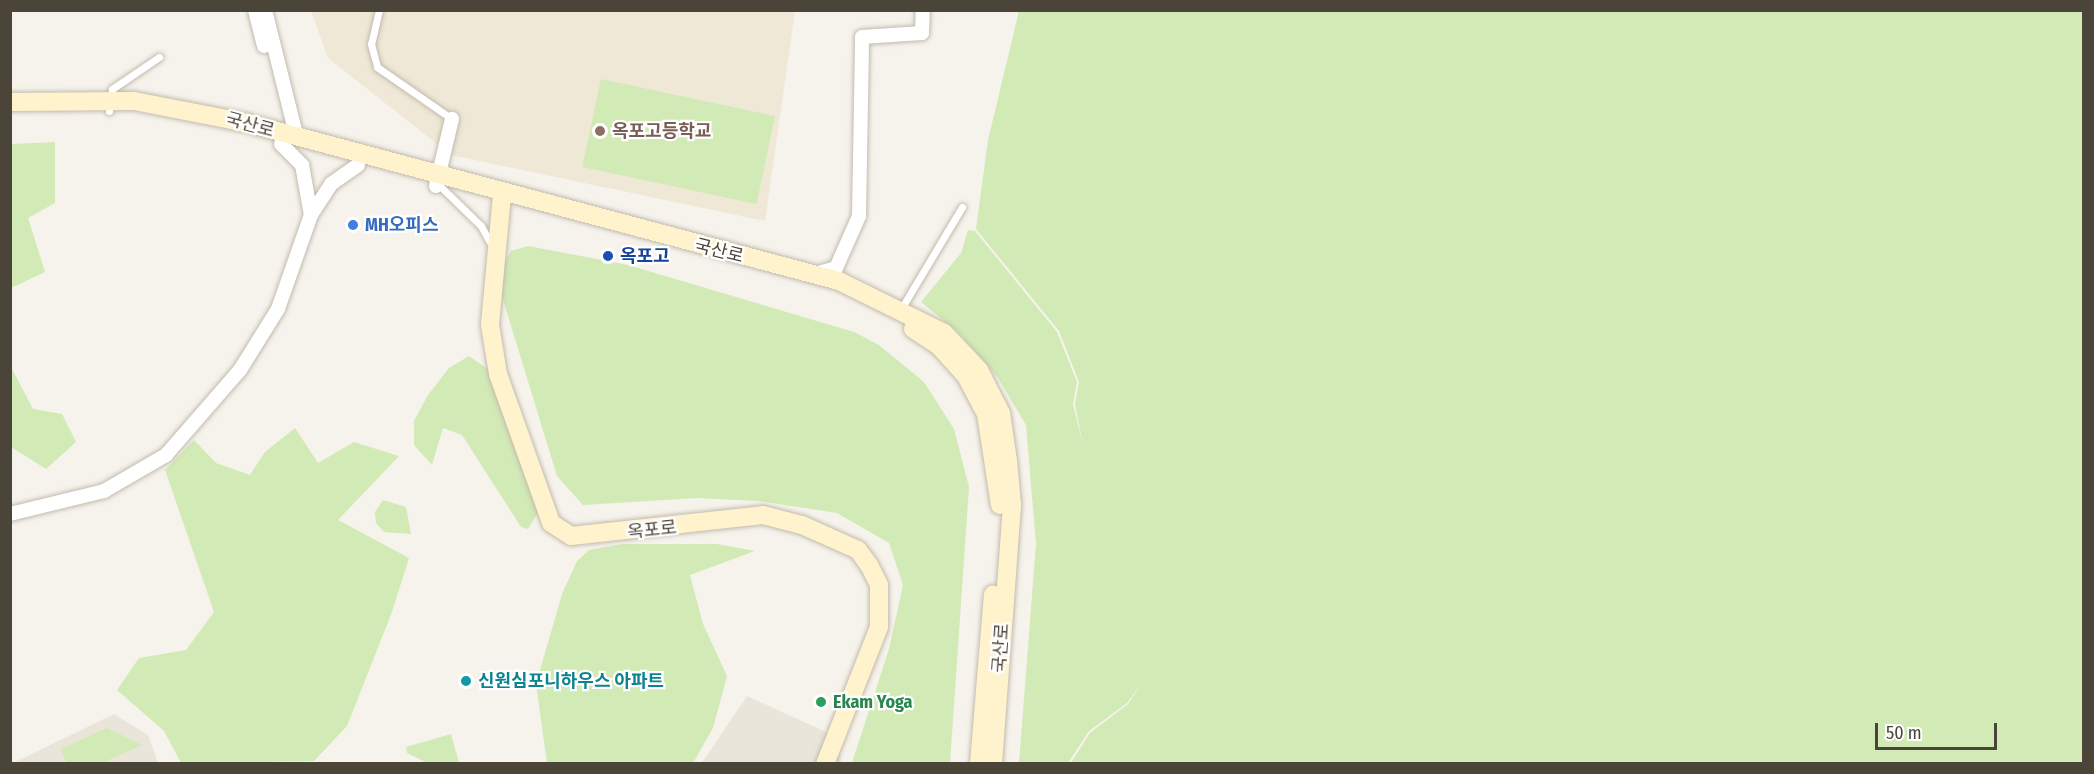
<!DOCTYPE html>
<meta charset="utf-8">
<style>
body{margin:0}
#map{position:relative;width:2094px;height:774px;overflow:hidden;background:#f6f3ec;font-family:"Fira Sans Condensed","Noto Sans KR",sans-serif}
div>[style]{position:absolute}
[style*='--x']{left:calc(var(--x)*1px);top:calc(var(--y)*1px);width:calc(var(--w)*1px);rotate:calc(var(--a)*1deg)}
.residential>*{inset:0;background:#eae5da}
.education>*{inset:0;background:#efe8d6}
.green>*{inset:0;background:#d2eab5;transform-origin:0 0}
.roads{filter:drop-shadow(0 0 2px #c2bbae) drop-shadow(0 0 2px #c2bbae)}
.lane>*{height:7px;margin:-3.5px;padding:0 3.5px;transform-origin:3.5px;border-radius:3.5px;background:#fff}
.street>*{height:14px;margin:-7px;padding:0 7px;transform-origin:7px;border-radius:7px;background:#fff}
.secondary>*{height:18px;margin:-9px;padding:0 9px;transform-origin:9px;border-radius:9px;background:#fff3cd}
.dots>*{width:16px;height:16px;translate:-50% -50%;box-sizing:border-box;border:3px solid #fff;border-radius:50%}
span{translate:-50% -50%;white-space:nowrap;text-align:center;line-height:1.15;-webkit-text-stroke:4.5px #fff;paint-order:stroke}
.street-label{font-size:18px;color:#4b4439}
.education-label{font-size:18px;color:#785e54;font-weight:700}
.left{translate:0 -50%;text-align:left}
.shop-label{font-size:18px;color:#366cbe;font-weight:700}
.transit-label{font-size:18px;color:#164399;font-weight:700}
.culture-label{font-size:18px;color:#0d838f;font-weight:700}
.leisure-label{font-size:18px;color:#27864d;font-weight:700}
.frame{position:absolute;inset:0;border:12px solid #4b4439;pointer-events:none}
.scale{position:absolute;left:1875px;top:723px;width:122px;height:27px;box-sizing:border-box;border:3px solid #4b4439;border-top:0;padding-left:8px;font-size:18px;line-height:21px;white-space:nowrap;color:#4b4439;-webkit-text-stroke:4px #fff;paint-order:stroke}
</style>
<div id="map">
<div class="residential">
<div style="clip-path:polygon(747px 696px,839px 738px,841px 763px,701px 764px)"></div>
<div style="clip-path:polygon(114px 714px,148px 735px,158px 763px,11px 764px)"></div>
</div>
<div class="education">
<div style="clip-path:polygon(311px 11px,795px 11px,765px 221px,451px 155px,328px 58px)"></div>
</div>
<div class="green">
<div style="clip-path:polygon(1019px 11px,2083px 11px,2083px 763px,1071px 763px,1090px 733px,1128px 704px,1142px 683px,1127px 703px,1089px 731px,1068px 763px,1019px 763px,1036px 544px,1026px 425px,998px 378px,959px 333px,921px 302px,961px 253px,968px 230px,975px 231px,1057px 332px,1077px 382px,1073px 404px,1083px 445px,1075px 404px,1079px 382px,1059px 331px,976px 229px,988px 140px)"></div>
<div style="left:601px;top:79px;width:178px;height:90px;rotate:12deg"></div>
<div style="clip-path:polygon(55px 142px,55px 203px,28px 218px,45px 272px,11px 288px,11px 144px)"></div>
<div style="clip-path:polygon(528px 246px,628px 265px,854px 332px,879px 345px,924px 382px,954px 429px,969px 487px,950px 763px,852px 763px,889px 649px,903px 585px,889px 543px,837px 513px,758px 501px,697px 498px,583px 505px,557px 476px,501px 293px,499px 271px,511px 251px)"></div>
<div style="clip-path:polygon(469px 356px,492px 372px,539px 511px,528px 529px,521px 527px,462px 435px,443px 428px,432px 465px,414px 445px,414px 421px,428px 395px,449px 368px)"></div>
<div style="clip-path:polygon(11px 367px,33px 409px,62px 414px,76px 442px,46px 469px,11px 447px)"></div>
<div style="clip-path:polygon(295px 428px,318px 463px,354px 442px,399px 456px,338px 520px,409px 558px,392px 612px,347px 726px,314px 761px,181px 763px,164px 731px,117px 690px,139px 658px,186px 650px,214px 612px,165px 470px,194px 440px,216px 463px,250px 475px,265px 452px)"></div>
<div style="clip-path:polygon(383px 500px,406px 507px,411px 534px,384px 532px,376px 523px,375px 512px)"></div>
<div style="clip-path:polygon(622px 544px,717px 544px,755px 551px,690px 575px,703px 624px,727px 676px,713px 728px,693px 763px,547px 763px,536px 684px,562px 594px,577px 561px,589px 550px)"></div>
<div style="clip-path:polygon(107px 728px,142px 745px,102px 763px,67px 763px,60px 749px)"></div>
<div style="clip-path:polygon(451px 734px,459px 763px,428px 763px,407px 753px,406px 747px)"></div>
</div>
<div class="roads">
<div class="lane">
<div style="--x:379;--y:10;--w:35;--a:103"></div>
<div style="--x:371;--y:44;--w:24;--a:75"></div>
<div style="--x:377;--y:67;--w:91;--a:34.7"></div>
<div style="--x:109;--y:111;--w:22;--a:-82"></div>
<div style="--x:112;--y:89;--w:57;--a:-34.2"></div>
<div style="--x:441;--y:187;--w:56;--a:44.3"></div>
<div style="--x:481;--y:226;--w:25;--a:61"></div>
<div style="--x:901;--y:309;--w:119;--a:-59.1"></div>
</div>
<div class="street">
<div style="--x:255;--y:10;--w:37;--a:76"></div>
<div style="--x:265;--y:10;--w:132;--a:76"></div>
<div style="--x:281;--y:144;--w:30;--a:45"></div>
<div style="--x:302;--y:165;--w:51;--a:79.8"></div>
<div style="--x:436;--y:186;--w:69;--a:-76.6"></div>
<div style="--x:815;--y:274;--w:22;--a:-16"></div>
<div style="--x:836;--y:268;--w:57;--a:-66.1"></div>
<div style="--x:859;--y:216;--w:179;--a:-89"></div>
<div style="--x:862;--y:37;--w:60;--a:-3.8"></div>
<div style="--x:922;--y:33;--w:23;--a:-88"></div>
<div style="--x:10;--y:514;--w:97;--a:-13.7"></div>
<div style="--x:104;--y:491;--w:72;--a:-30.1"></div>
<div style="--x:166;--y:455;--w:113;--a:-49"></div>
<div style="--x:240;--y:370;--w:72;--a:-58.1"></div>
<div style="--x:278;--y:309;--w:100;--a:-70.7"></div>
<div style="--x:311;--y:215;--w:37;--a:-57"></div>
<div style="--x:331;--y:184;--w:33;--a:-35"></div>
</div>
<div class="secondary">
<div style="--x:10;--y:102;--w:124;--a:-0.5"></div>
<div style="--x:134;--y:101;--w:115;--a:11"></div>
<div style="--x:247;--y:123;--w:613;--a:14.94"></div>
<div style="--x:839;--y:281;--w:117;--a:26.3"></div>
<div style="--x:944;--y:333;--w:51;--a:46.6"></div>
<div style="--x:979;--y:370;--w:48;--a:62.9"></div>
<div style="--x:1001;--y:413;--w:49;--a:81.7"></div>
<div style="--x:1008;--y:461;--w:44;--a:84.8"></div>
<div style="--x:1012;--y:505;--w:260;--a:94.2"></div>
<div style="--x:502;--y:195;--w:131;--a:95.3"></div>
<div style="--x:490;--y:325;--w:50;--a:80.7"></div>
<div style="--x:498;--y:374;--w:158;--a:70.4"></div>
<div style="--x:551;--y:523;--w:24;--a:33"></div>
<div style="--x:571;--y:536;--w:193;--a:-6.2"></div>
<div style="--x:763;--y:515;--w:40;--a:14.4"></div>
<div style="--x:802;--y:525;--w:61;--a:24.1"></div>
<div style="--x:858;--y:550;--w:19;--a:54"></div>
<div style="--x:869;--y:565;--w:22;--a:63"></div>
<div style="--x:879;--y:585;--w:42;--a:90"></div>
<div style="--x:879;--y:627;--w:147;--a:111.5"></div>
<div style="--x:913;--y:329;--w:30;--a:33"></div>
<div style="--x:938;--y:345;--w:42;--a:47.9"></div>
<div style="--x:966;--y:376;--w:43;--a:62.2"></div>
<div style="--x:986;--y:414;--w:92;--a:81.3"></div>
<div style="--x:979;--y:764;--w:170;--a:-85.3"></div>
</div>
</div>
<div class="dots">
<div style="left:600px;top:131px;background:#8d6e63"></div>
<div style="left:353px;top:225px;background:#3f7fe0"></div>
<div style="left:608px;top:256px;background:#1a4fb4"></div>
<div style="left:466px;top:681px;background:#0f9aa8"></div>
<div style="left:821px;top:702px;background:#2e9e5b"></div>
</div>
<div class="street-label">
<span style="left:250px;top:125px;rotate:15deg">국산로</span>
<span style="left:719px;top:251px;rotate:14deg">국산로</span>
<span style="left:652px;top:530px;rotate:-6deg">옥포로</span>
<span style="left:1001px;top:648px;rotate:-86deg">국산로</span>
</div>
<div class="education-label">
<span class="left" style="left:612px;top:131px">옥포고등학교</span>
</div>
<div class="shop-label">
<span class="left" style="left:365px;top:225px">MH오피스</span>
</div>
<div class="transit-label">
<span class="left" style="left:620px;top:256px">옥포고</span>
</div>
<div class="culture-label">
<span class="left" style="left:478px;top:681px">신원심포니하우스 아파트</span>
</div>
<div class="leisure-label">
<span class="left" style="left:833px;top:702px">Ekam Yoga</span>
</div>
<div class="frame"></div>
<div class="scale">50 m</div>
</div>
